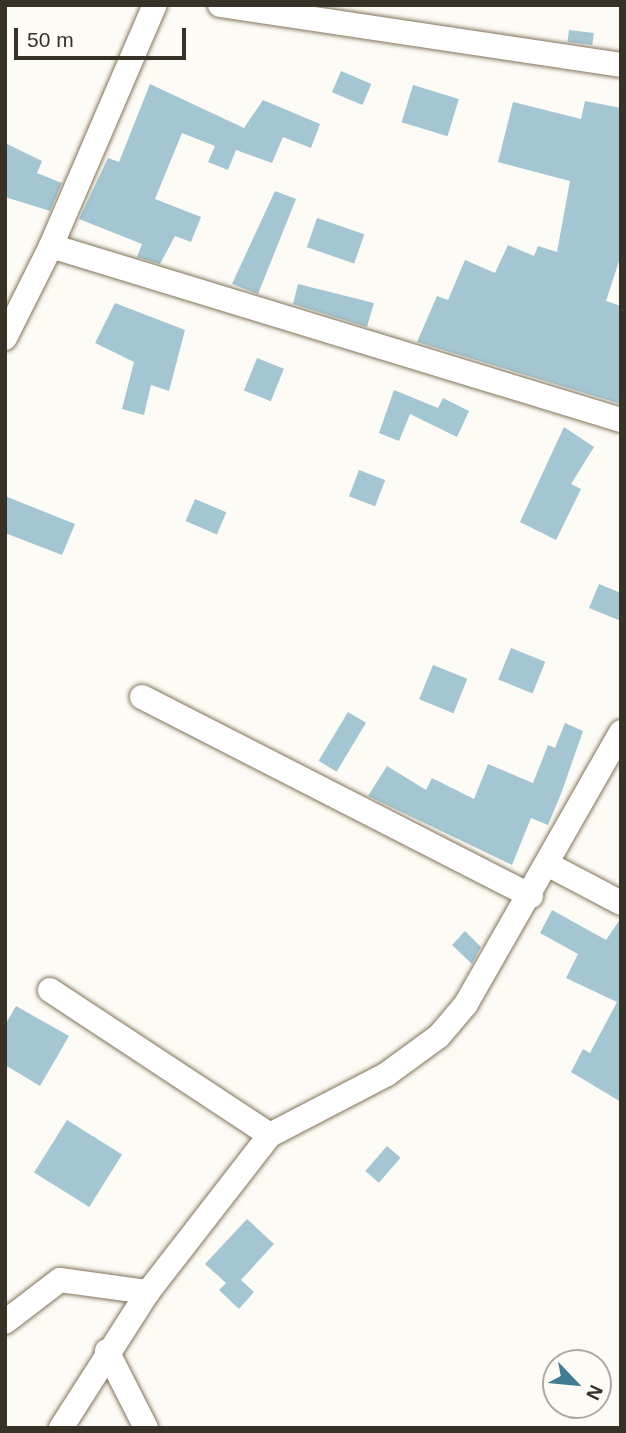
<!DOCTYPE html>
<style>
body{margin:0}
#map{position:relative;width:626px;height:1433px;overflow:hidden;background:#fdfbf5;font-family:Helvetica,sans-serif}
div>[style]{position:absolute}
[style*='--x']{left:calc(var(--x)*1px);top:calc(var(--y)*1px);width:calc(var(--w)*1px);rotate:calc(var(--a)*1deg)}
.building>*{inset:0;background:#a3c6d2;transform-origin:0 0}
.roads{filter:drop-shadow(0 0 2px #81745a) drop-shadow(0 0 2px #81745a)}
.minor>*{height:24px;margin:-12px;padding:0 12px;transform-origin:12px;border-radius:12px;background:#fff}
span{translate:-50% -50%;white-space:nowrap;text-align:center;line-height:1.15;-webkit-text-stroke:7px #fdfbf5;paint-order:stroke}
.frame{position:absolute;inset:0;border:7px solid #373126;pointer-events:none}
.north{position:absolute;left:542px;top:1349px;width:70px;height:70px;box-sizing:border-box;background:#fdfbf5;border:2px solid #aeaaa2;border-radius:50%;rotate:116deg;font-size:19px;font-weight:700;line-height:28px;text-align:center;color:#373126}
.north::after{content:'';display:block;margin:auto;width:24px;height:32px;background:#3e7d92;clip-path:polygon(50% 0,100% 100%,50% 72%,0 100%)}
.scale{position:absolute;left:14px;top:28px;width:172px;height:32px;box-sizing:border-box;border:4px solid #373126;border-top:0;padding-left:9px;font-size:21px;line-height:24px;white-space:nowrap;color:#373126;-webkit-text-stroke:5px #fdfbf5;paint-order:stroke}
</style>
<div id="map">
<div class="building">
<div style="left:569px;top:30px;width:25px;height:12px;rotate:7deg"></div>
<div style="left:341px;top:71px;width:33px;height:23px;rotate:23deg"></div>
<div style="clip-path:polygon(150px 84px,244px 128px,263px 100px,320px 124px,311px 148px,283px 137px,272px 163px,236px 150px,228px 170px,208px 162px,215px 146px,182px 133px,155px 199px,201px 217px,191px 242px,175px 236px,160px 264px,137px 257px,142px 244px,79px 219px,108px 158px,119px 162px)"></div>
<div style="left:413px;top:85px;width:48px;height:39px;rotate:17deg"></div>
<div style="clip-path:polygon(585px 101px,621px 108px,621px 255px,606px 301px,621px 306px,621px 404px,417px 342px,437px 296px,448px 300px,465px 260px,495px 273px,508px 245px,534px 256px,538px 246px,557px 252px,570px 181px,498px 162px,513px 102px,581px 119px)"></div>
<div style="clip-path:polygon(5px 143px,42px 161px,37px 173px,62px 183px,50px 211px,5px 197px)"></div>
<div style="clip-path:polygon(275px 191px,296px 199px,258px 294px,232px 284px)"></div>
<div style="left:317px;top:218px;width:50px;height:31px;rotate:19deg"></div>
<div style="clip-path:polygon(298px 284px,374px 303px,367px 327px,293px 304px)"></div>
<div style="clip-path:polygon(115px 303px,185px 330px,169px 391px,151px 385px,144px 415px,122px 409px,134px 362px,95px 343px)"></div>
<div style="left:257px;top:358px;width:29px;height:35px;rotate:22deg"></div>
<div style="clip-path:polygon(394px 390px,438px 408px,443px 398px,469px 411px,457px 437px,410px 414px,399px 441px,379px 433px)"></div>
<div style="clip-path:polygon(564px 427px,594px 447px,571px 484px,581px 489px,556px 540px,520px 522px)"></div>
<div style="left:359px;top:470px;width:28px;height:28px;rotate:21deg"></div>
<div style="clip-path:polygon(5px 496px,75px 524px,62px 555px,5px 533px)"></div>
<div style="left:195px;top:499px;width:34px;height:24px;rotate:23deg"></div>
<div style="clip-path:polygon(599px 584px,621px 593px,621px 621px,589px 608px)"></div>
<div style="left:511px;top:648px;width:37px;height:34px;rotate:22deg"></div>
<div style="left:433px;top:665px;width:37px;height:37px;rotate:22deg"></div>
<div style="left:348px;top:712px;width:21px;height:57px;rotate:31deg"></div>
<div style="clip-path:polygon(565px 723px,583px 731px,561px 794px,548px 825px,531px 818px,512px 865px,368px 796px,387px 766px,426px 790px,432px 778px,474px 799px,488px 764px,533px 783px,548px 745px,555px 748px)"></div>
<div style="clip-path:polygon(552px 910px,606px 940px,621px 918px,621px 1102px,571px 1072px,583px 1049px,590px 1053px,617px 1002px,566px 978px,578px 954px,540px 933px)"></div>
<div style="clip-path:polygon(465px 931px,481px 947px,472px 964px,452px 945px)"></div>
<div style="clip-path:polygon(16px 1006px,69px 1036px,40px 1086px,5px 1065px,5px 1025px)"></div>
<div style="left:67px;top:1120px;width:65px;height:62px;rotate:32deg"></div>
<div style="left:387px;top:1146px;width:18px;height:33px;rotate:41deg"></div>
<div style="clip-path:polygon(247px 1219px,274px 1244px,241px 1280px,254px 1292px,239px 1309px,219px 1290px,226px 1283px,205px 1264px)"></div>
</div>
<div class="roads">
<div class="minor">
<div style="--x:220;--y:5;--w:405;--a:8.5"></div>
<div style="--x:51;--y:246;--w:596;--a:16.98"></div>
<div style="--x:5;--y:338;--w:103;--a:-63.4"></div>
<div style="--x:51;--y:246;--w:262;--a:-66.7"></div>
<div style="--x:142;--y:697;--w:437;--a:27.1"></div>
<div style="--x:549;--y:865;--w:81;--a:27.8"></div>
<div style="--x:50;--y:990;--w:263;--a:33.4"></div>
<div style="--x:5;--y:1322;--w:69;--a:-37.4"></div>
<div style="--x:60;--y:1280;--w:89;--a:7.8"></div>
<div style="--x:107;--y:1351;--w:86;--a:63.1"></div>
<div style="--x:61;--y:1428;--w:161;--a:-57.4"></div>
<div style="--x:148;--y:1292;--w:199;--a:-52.2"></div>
<div style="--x:270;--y:1135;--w:132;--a:-27.5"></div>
<div style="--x:387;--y:1074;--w:64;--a:-36.2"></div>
<div style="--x:439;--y:1036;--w:42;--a:-49.8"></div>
<div style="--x:466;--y:1004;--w:313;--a:-60.3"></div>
</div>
</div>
<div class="frame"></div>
<div class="north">N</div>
<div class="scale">50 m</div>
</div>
